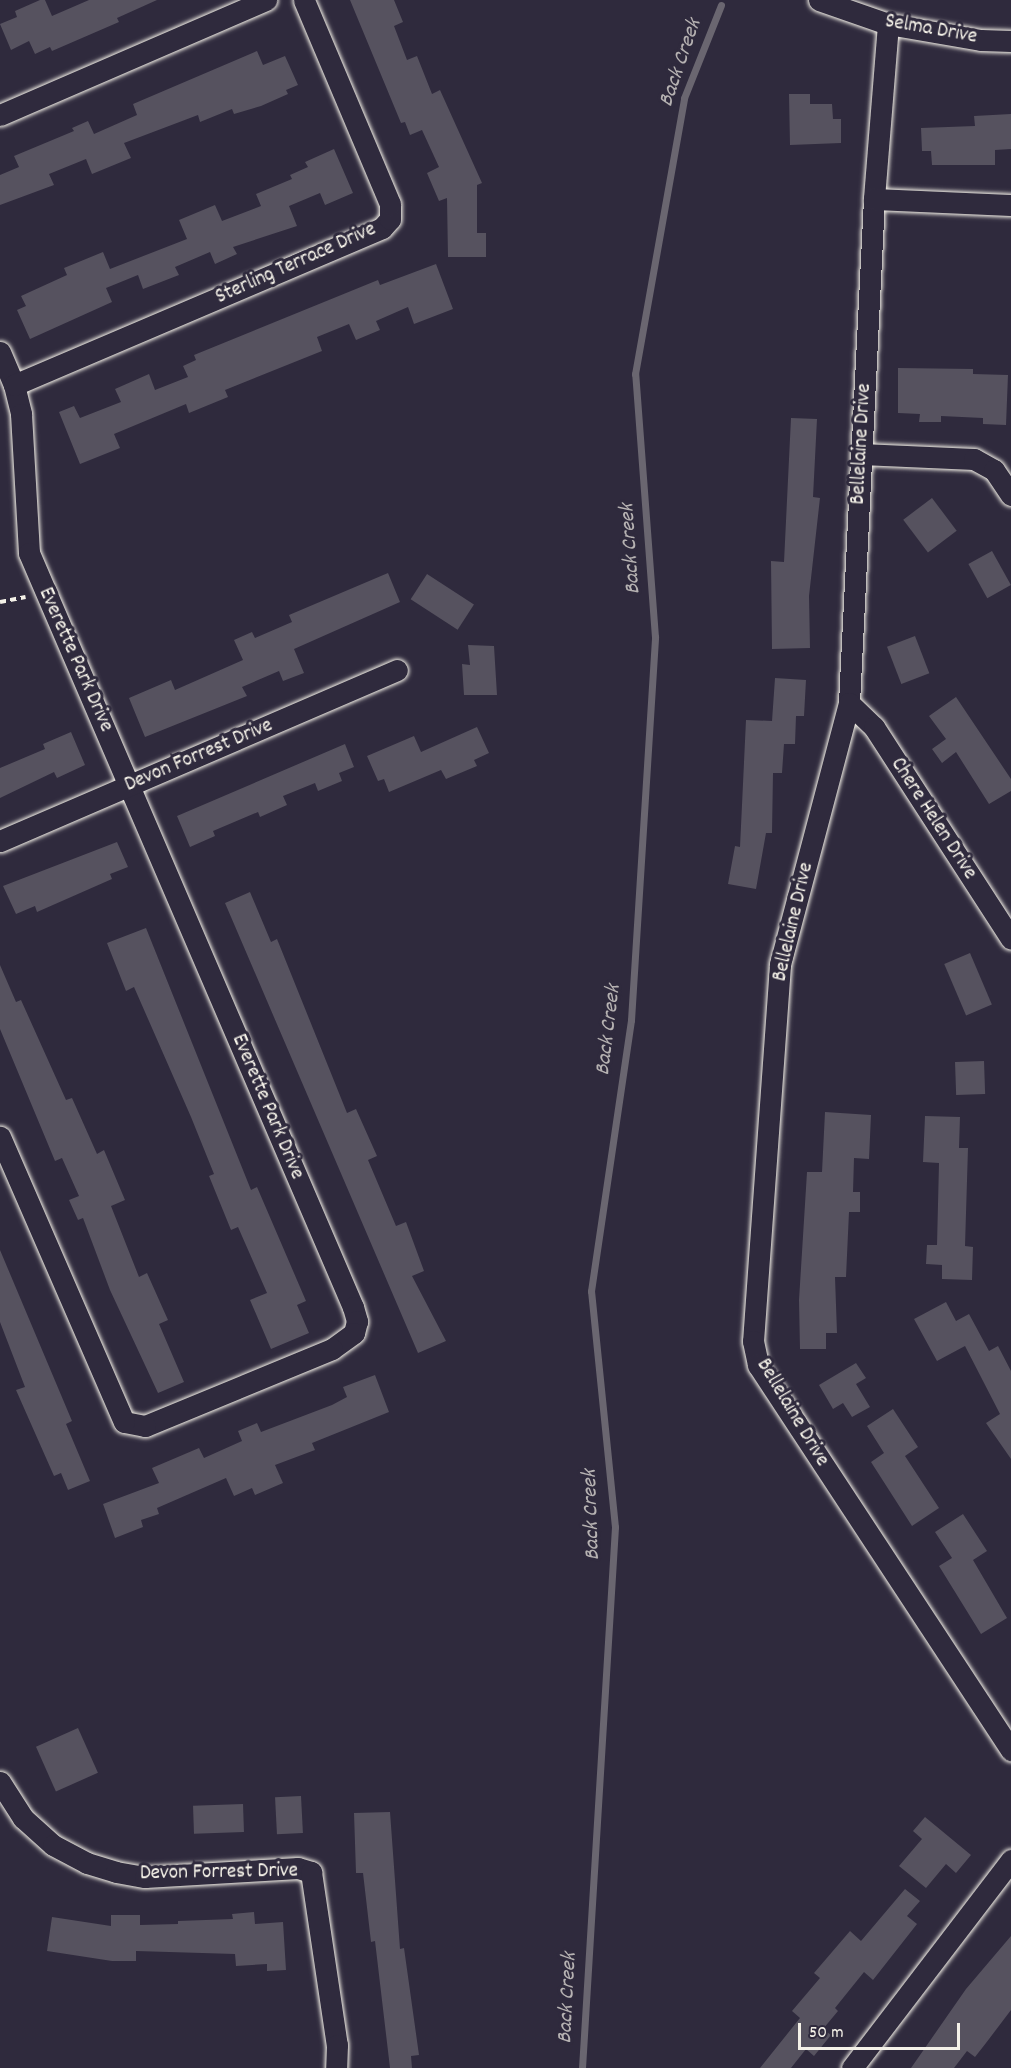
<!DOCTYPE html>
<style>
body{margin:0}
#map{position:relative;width:1011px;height:2068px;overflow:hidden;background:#2f2a3d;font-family:Dekko,sans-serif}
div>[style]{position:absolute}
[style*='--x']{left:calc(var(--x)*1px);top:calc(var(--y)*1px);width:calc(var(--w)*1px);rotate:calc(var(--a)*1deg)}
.stream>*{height:7px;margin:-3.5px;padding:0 3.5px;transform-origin:3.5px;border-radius:3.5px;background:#6a6670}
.building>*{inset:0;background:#56525f;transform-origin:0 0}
.path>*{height:4px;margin-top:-2px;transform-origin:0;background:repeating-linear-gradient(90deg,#f4f1e8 0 6px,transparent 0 10.5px)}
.roads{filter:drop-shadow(0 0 2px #f4f1e8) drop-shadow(0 0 2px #f4f1e8)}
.minor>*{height:21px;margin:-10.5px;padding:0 10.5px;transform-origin:10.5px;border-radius:10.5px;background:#2f2a3d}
span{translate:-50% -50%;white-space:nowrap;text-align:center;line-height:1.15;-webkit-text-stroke:6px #2f2a3d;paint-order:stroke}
.street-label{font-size:21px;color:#f4f1e8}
.water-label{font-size:22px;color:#b6b2b2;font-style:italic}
.scale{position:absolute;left:798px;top:2023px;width:162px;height:27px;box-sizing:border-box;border:3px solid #f4f1e8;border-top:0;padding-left:8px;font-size:18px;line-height:21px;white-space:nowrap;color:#f4f1e8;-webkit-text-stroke:4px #2f2a3d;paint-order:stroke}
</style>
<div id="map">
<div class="stream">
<div style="--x:582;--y:2068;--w:542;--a:-86.51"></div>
<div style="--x:615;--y:1527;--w:237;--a:-95.8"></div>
<div style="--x:591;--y:1291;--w:274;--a:-81.6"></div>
<div style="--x:631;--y:1020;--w:384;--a:-86.4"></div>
<div style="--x:655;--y:637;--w:264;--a:-94.3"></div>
<div style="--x:635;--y:374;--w:280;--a:-79.9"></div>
<div style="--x:684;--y:98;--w:100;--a:-68.3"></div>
</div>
<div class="building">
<div style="clip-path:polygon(40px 0,45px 0,52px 16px,89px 0,157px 0,117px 18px,119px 22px,52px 51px,50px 47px,35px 54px,29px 41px,11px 50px,0 24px,17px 17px,15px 11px)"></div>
<div style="clip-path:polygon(350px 0,394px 0,403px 22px,394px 26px,407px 60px,417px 56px,432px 94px,440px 90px,482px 183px,477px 185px,477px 233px,486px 233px,486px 257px,448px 257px,447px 198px,439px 201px,427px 173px,439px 167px,422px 130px,410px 135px,405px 122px,401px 123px)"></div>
<div style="clip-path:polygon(257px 51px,263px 65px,285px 56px,298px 85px,286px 90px,288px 94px,261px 106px,234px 114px,232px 109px,200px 122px,198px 115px,124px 143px,131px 158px,92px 174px,86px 159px,49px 174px,54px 185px,0 205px,0 175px,19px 167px,14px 156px,74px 131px,72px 128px,88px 121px,94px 134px,137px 115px,133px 104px)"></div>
<div style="clip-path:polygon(789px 94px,810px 94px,810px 104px,832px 104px,833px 119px,841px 119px,841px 143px,790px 145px)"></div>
<div style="clip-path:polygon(1011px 114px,1011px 149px,995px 150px,995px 165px,932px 165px,931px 151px,922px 151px,921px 128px,975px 126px,974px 116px)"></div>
<div style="clip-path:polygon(334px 149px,353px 193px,325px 205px,320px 193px,289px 206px,297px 226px,233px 247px,237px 254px,215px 264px,210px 252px,175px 267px,179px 275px,143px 289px,138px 275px,106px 288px,112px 302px,30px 339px,17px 310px,26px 306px,21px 296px,67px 275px,64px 268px,103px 252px,110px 269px,187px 239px,179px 220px,215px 205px,222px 221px,261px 206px,256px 194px,292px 179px,290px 175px,308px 167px,305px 162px)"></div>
<div style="clip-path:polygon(436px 264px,453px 309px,414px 324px,408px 307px,376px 321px,380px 330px,356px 340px,349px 324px,317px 337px,322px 351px,225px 390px,228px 397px,189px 413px,186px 404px,114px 434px,120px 448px,80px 464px,59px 412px,74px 406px,80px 418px,121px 402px,115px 389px,149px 374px,155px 390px,188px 377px,183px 366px,196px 360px,194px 355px,378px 280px,380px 285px)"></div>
<div style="clip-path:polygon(898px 368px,973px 369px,973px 374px,1008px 375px,1006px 425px,983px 424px,983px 418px,941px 416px,941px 422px,919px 422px,920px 414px,898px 413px)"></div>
<div style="clip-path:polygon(791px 418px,817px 419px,813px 497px,820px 498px,809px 596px,810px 648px,772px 649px,771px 561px,784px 562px)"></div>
<div style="left:932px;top:498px;width:41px;height:36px;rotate:53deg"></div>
<div style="left:992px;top:551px;width:39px;height:27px;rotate:61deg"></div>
<div style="clip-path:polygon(388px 573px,400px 602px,294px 649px,304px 673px,283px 681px,279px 671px,242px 687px,247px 696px,145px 737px,129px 698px,171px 680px,175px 690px,243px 660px,234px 640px,252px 632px,255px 638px,292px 622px,289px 615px)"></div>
<div style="left:427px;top:574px;width:56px;height:30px;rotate:33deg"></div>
<div style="left:915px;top:636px;width:40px;height:30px;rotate:69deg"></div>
<div style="clip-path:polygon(468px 645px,494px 646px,497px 695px,464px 695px,462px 664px,470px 665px)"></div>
<div style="clip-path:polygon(775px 678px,806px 680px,804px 716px,796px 716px,795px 744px,784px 744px,782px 773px,773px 773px,772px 833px,766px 833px,756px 889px,728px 884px,735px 846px,740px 847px,746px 720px,772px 721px)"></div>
<div style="clip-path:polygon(956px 697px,1011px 779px,1011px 791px,989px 804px,956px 752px,942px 763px,932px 749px,946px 739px,929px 716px)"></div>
<div style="clip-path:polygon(477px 727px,489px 753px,474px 760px,477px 766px,446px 779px,441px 770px,389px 792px,384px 779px,378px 781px,367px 756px,414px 736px,421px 752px)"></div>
<div style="clip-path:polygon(71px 732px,85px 765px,57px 778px,54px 772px,0 798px,0 768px,45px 749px,43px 744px)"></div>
<div style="clip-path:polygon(345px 744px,354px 767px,339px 773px,342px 781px,318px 791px,315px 783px,283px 796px,287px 805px,260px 817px,258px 812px,213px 831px,215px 836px,190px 847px,177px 816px)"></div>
<div style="clip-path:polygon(117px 842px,128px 867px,110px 874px,112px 879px,37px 912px,35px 906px,16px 914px,3px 886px)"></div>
<div style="clip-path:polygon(250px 892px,271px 942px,277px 939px,347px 1113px,356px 1109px,377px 1156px,368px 1160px,396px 1226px,406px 1222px,424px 1271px,412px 1276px,446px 1341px,418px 1353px,225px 903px)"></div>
<div style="clip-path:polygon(146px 928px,251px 1190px,257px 1187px,306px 1301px,297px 1305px,309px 1333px,271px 1349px,250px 1300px,267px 1293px,238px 1227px,231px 1230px,209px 1176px,214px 1174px,191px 1117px,134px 987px,126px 991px,107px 943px)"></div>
<div style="left:970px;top:953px;width:56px;height:28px;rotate:67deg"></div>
<div style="clip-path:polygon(0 965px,16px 1002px,21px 1000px,66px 1100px,72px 1098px,97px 1154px,104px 1150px,125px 1200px,111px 1206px,139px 1277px,147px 1273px,168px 1320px,159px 1324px,184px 1382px,158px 1393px,110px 1290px,83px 1218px,78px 1220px,69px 1200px,79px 1196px,62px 1158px,55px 1161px,0 1029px)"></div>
<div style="left:984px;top:1061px;width:33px;height:29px;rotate:88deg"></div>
<div style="clip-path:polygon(825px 1112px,871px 1115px,869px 1159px,854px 1158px,853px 1192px,860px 1192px,860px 1212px,849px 1212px,846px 1277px,835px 1277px,837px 1333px,826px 1333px,826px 1349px,800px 1349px,799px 1300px,807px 1172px,822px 1172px)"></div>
<div style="clip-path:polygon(925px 1116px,960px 1117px,959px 1148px,968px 1148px,965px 1246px,973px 1247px,972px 1280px,942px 1279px,942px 1265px,926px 1264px,927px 1245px,937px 1245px,939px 1163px,923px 1162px)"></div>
<div style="clip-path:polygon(0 1250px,72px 1421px,66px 1424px,90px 1481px,68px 1490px,61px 1473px,54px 1476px,16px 1390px,25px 1387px,0 1322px)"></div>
<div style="clip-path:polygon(946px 1302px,956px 1321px,969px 1314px,989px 1351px,998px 1346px,1011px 1371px,1011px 1459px,986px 1423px,1000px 1414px,965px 1346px,937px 1361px,914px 1319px)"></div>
<div style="clip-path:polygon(856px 1363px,866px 1378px,856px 1384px,870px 1407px,852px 1417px,843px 1403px,833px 1409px,819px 1385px)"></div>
<div style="clip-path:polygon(375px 1375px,389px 1412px,312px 1443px,315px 1450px,275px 1465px,283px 1483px,255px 1495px,252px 1488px,234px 1496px,226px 1478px,157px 1508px,159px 1514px,141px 1520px,143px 1527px,115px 1538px,103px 1504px,159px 1483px,152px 1468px,199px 1448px,204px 1458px,242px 1441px,238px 1431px,257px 1423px,261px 1432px,332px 1405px,347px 1397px,343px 1387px)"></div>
<div style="clip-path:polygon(893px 1409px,918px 1447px,905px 1456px,939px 1508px,912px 1526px,871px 1462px,884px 1453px,867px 1426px)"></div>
<div style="clip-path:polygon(963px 1514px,987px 1551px,973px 1560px,1007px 1618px,981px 1634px,939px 1566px,952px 1558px,935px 1532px)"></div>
<div style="left:78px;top:1728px;width:49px;height:46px;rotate:66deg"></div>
<div style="left:301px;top:1796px;width:37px;height:26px;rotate:87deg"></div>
<div style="left:243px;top:1804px;width:28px;height:50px;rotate:88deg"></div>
<div style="clip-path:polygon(390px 1812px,400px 1949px,404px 1948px,419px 2055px,411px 2056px,412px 2068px,390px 2068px,375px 1941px,371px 1942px,363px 1873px,356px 1873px,354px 1813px)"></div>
<div style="clip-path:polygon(925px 1817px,971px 1855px,956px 1873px,946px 1864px,926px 1888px,899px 1866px,922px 1839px,913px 1831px)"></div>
<div style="clip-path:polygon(905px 1889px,920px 1901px,907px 1916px,917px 1924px,873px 1980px,864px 1972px,835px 2008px,838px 2011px,823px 2029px,831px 2035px,814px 2056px,806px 2049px,791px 2068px,760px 2068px,800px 2018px,792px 2011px,820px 1978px,814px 1973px,850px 1931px,861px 1941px)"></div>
<div style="clip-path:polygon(254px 1912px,255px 1924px,283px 1922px,286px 1970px,267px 1971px,267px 1964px,236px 1966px,235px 1954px,136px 1951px,136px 1961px,112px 1961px,47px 1951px,52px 1917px,111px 1926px,111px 1915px,140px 1915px,140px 1925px,178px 1924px,178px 1921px,233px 1919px,232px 1914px)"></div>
<div style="clip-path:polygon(1011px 1936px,1011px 2010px,986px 2043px,975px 2057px,967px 2051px,954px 2068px,911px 2068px,966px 1989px)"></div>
</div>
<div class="path">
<div style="--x:0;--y:602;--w:26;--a:-11"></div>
</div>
<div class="roads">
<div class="minor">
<div style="--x:819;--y:0;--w:73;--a:19.2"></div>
<div style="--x:888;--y:24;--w:94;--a:9.8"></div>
<div style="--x:981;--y:40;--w:30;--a:2"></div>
<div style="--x:888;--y:24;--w:176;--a:94.6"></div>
<div style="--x:874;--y:199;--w:505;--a:92.84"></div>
<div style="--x:849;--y:703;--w:271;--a:104.8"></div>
<div style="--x:780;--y:965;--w:377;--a:94.1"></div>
<div style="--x:753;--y:1341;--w:25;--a:78"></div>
<div style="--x:758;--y:1365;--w:461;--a:56.7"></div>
<div style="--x:0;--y:115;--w:290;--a:-23.4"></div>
<div style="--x:874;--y:199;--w:137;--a:2.5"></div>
<div style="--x:0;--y:352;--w:36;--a:67"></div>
<div style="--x:14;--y:385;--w:30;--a:76"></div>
<div style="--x:21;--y:414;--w:139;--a:86.7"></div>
<div style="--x:29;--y:553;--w:821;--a:66.75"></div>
<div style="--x:353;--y:1307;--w:15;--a:74"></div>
<div style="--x:357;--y:1321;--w:12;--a:104"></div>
<div style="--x:354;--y:1333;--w:27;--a:144"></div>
<div style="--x:332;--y:1349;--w:202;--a:157.6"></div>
<div style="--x:145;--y:1426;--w:21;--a:-169"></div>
<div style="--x:124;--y:1422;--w:311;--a:-113.5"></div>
<div style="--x:14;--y:385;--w:400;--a:-23.1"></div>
<div style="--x:382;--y:228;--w:12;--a:-48"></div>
<div style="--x:390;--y:219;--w:15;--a:-90"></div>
<div style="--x:390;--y:204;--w:221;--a:-112.9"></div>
<div style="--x:861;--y:454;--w:113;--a:2.5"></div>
<div style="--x:974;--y:459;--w:23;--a:29"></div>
<div style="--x:994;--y:470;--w:30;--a:56"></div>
<div style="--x:849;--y:703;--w:35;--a:44"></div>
<div style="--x:874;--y:727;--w:252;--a:57.1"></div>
<div style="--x:0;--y:841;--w:432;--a:-23.3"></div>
<div style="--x:0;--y:1782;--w:43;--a:57.4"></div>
<div style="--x:23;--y:1818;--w:40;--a:42"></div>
<div style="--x:53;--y:1845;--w:38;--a:28"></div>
<div style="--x:87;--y:1863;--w:30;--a:17"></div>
<div style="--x:116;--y:1872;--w:29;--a:10"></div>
<div style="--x:145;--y:1877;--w:153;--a:-3.4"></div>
<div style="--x:298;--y:1868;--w:14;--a:17"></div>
<div style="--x:311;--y:1872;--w:175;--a:81.5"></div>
<div style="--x:337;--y:2045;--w:23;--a:92"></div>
<div style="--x:852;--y:2068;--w:262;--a:-52.6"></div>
</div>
</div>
<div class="street-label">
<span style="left:931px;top:30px;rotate:10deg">Selma Drive</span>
<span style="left:296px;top:264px;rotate:-24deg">Sterling Terrace Drive</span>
<span style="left:862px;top:444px;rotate:-87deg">Bellelaine Drive</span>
<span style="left:75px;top:660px;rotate:66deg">Everette Park Drive</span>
<span style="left:199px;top:756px;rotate:-23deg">Devon Forrest Drive</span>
<span style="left:933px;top:819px;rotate:57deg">Chere Helen Drive</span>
<span style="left:794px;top:922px;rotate:-77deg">Bellelaine Drive</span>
<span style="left:267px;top:1107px;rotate:67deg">Everette Park Drive</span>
<span style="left:792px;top:1413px;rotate:59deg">Bellelaine Drive</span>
<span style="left:219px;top:1873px;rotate:-1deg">Devon Forrest Drive</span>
</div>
<div class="water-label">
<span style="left:681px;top:63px;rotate:-71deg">Back Creek</span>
<span style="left:631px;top:549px;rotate:-94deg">Back Creek</span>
<span style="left:609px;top:1030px;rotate:-83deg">Back Creek</span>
<span style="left:592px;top:1515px;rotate:-92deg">Back Creek</span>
<span style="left:568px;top:1998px;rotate:-87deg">Back Creek</span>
</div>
<div class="scale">50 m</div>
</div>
